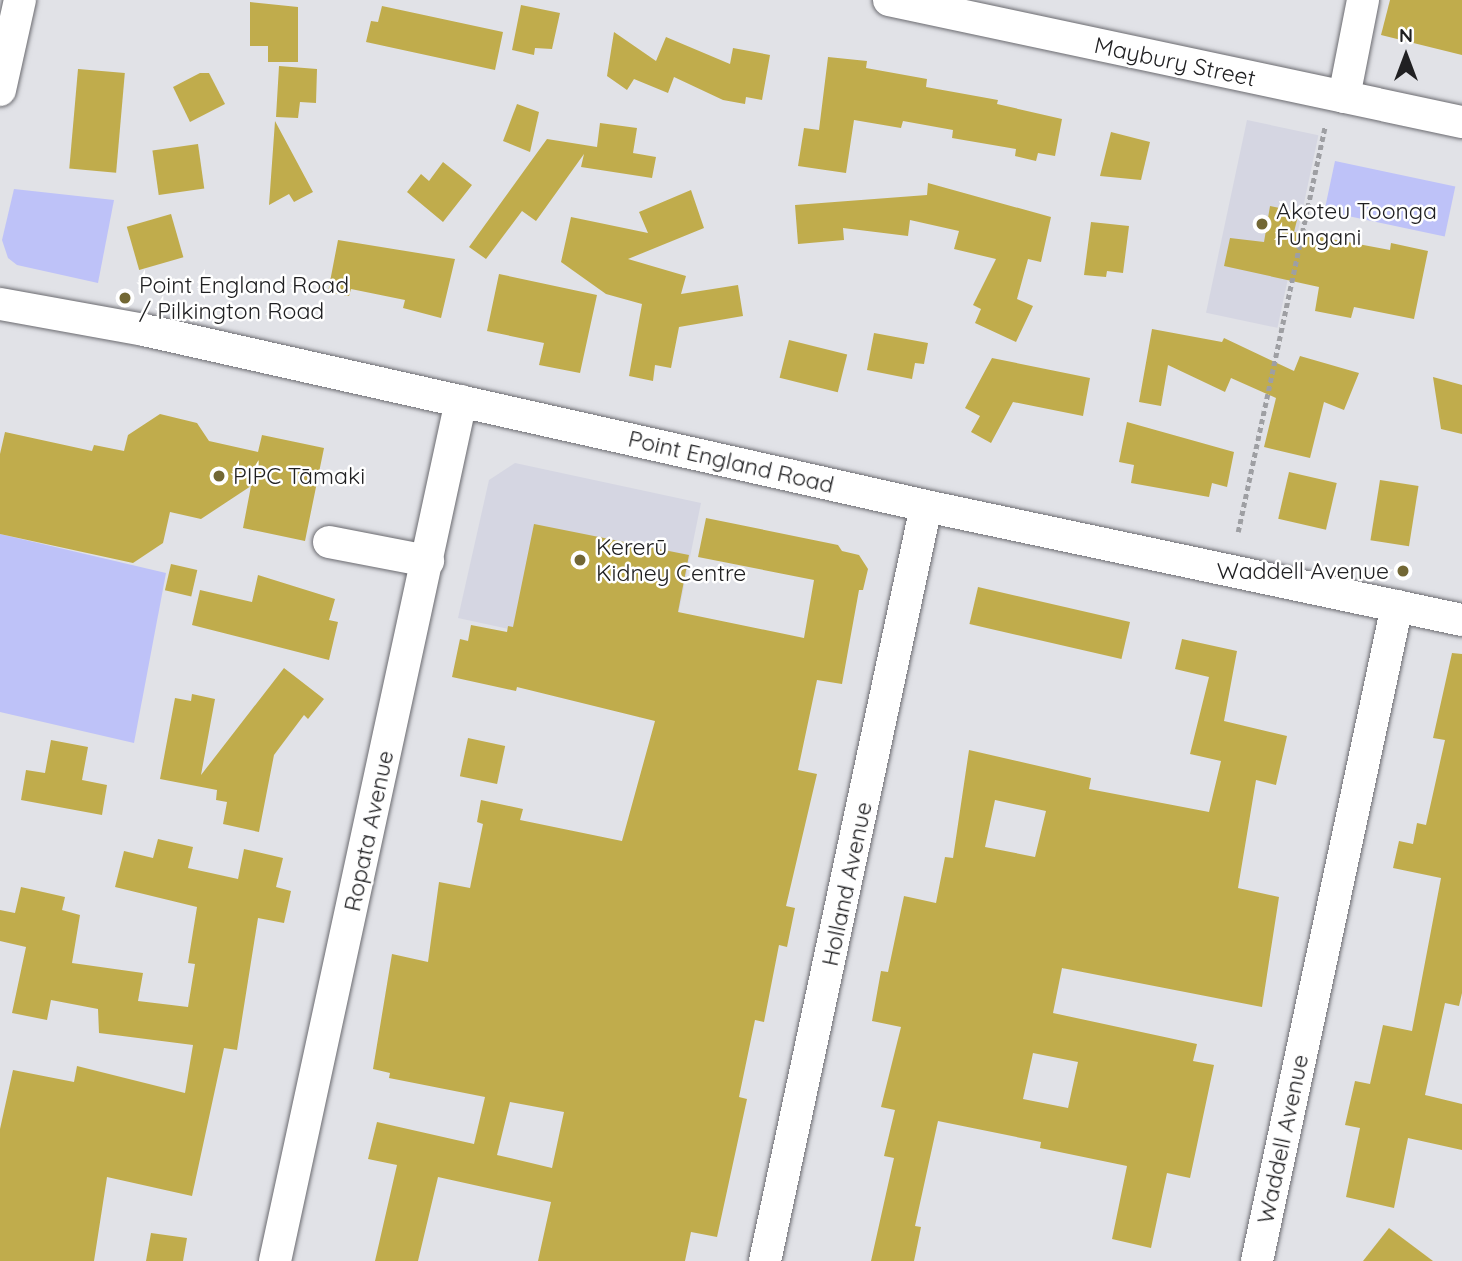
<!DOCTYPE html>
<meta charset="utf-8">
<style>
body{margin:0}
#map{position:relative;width:1462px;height:1261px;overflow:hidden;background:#e1e2e7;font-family:Quicksand,sans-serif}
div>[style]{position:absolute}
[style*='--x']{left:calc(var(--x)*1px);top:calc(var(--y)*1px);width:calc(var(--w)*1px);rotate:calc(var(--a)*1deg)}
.built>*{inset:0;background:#d5d6e2;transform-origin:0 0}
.green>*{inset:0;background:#bec2f8;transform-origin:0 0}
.building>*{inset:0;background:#c0ac4c;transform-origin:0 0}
.path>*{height:4.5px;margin-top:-2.25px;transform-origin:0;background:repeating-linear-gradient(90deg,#9e9fa3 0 5px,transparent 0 8.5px)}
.roads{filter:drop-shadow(0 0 2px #6b6b70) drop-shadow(0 0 2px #6b6b70)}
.minor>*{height:32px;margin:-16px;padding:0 16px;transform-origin:16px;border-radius:16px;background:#fff}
.dots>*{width:19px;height:19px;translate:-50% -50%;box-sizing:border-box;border:4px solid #fff;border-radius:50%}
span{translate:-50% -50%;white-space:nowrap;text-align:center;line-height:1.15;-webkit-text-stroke:5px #fff;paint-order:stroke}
.street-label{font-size:23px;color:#202022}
.poi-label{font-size:23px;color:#202022}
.left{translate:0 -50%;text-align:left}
.right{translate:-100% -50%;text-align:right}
.north{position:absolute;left:1371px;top:21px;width:70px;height:70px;-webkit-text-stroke:5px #fff;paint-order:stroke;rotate:0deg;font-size:19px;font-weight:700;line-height:28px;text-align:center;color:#202022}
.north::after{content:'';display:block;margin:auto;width:24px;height:32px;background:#202022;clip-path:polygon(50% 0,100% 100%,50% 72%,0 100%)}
</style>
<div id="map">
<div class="built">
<div style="left:1247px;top:120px;width:73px;height:197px;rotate:12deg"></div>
<div style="clip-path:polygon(515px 463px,701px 503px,671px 650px,652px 660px,458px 618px,489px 480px)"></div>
</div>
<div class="green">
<div style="left:1335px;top:161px;width:123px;height:51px;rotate:12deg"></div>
<div style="clip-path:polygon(14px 189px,114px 200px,98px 283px,17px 265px,8px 258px,2px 240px)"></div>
<div style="clip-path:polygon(0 534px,166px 573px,134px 743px,0 712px)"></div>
</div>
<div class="building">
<div style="clip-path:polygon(1390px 0,1462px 0,1462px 55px,1381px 35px)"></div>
<div style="clip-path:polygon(250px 2px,298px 7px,298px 62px,268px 62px,268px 46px,250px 46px)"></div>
<div style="clip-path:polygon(521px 5px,560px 13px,552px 49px,535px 48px,534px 55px,512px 50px)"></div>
<div style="clip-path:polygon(382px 6px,503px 32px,495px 70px,366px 42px,371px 21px,378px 22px)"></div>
<div style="clip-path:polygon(614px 32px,656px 61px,666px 37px,730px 64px,733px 48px,770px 55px,762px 100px,746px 97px,745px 104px,723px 100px,674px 77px,668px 93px,634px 79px,627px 90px,607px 76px)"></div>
<div style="clip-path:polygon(828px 57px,867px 61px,866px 68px,927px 79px,926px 87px,998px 100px,997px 104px,1062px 119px,1055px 156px,1038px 153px,1036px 161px,1015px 156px,1016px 149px,952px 138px,953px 130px,903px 121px,901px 128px,854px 120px,846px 173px,798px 166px,804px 128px,819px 130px)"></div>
<div style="clip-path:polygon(279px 66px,317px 69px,316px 103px,300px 102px,298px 118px,276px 117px)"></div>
<div style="left:78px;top:69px;width:47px;height:100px;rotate:5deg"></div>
<div style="clip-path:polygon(200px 73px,209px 73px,225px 104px,190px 122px,173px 87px)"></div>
<div style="clip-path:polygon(517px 104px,539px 112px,530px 152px,503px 141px)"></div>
<div style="clip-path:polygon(275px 121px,313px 192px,294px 202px,289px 194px,269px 205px)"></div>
<div style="clip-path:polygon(600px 123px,637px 128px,633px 153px,656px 157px,652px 178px,581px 167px,584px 154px,536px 221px,522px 211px,486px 259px,469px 247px,547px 139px,597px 147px)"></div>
<div style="clip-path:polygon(1111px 132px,1150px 142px,1141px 180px,1100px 176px)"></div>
<div style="left:198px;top:144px;width:45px;height:46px;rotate:82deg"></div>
<div style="clip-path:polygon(443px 162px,472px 185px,443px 222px,407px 192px,421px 174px,429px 181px)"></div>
<div style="clip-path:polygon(928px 183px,1051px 217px,1041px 262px,1028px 259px,1017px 299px,1033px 306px,1016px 342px,975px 323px,981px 309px,973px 305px,996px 259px,954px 249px,959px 231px,910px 220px,908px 236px,843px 228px,844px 240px,798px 244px,795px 205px,927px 195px)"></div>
<div style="clip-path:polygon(691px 190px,704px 228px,628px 259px,686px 276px,681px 294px,738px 285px,743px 316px,679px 327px,671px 368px,655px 365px,653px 381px,629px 376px,642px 304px,606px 294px,561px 262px,571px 217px,648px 233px,639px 212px)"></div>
<div style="clip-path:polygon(1270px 206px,1299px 212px,1294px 232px,1390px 250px,1391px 243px,1428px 251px,1414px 319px,1354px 307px,1351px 318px,1315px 311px,1319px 287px,1224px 266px,1230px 238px,1264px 242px)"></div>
<div style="left:171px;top:214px;width:45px;height:46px;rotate:74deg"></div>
<div style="clip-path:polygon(1091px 222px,1129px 226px,1123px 273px,1107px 271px,1106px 277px,1084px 275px)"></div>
<div style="clip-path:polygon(338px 240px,455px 259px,441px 318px,403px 308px,405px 300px,351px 289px,349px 296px,328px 292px)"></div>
<div style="clip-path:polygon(499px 274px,597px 295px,580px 373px,539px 365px,544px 343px,487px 331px)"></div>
<div style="clip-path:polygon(1152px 329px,1222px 342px,1224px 338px,1294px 371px,1300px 356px,1359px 373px,1344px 410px,1324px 402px,1310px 458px,1264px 447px,1276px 398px,1231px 378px,1225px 392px,1168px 365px,1161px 406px,1139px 402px)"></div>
<div style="clip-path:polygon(874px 333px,928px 343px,924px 364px,915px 363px,912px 379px,867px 370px)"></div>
<div style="left:789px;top:340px;width:60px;height:39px;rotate:14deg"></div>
<div style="clip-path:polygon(992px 358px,1090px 378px,1083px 416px,1013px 402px,991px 443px,971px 432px,980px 416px,965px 408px)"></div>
<div style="clip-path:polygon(1433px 377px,1462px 385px,1462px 434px,1441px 429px)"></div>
<div style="clip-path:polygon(160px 414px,197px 423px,209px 441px,258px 452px,262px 435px,324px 448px,305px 541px,243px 528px,251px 486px,201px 519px,170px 512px,163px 543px,133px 563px,0 534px,0 454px,5px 432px,92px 451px,94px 445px,124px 451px,128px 435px)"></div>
<div style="clip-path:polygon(1127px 422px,1234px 452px,1227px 487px,1212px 483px,1209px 497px,1131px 483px,1134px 465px,1119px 462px)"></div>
<div style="left:1289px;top:472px;width:49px;height:48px;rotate:13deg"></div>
<div style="left:1380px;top:480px;width:39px;height:61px;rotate:9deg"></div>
<div style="clip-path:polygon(evenodd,706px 518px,838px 545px,842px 551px,859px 555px,868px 569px,863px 590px,859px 590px,842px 684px,817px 680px,798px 770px,817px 774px,786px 906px,795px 908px,787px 947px,779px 945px,764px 1022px,755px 1020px,739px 1097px,747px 1099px,717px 1237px,691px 1232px,685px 1261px,538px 1261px,551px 1202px,438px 1177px,418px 1261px,375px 1261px,397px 1165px,368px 1159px,377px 1122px,474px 1144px,485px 1097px,389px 1078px,390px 1073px,373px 1069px,392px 954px,428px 962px,439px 882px,470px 888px,483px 824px,477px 822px,481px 800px,523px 809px,520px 820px,622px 841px,655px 721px,517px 687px,516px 691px,452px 677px,460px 639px,468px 641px,471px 625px,507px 632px,508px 626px,513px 627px,534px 524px,689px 555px,678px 612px,804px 638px,814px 580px,698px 557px,706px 518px,510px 1102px,564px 1112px,552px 1168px,497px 1155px,510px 1102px)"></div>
<div style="left:171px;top:564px;width:27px;height:27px;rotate:13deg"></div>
<div style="clip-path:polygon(258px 575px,335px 599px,329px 620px,338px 622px,329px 660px,192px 625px,200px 590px,252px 602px)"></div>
<div style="left:978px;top:587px;width:156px;height:38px;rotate:13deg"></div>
<div style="clip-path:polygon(evenodd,1182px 639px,1237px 651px,1224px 721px,1287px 736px,1276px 785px,1256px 780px,1238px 888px,1279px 897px,1262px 1007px,1062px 968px,1053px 1013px,1197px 1044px,1193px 1061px,1214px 1065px,1190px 1178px,1167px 1173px,1151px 1248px,1112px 1239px,1127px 1166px,1040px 1148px,1041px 1142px,938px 1121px,915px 1226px,921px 1227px,914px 1261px,871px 1261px,894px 1158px,884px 1156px,895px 1110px,881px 1107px,901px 1027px,872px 1021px,881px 971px,888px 972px,904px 896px,936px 903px,945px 857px,953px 858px,969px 750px,1091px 778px,1089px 789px,1209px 812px,1221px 761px,1190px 754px,1209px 677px,1175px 669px,1182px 639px,995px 800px,1046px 811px,1035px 857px,985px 847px,995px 800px,1182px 639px,1033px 1053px,1078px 1062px,1068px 1108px,1023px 1099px,1033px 1053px)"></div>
<div style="clip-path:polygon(1452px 653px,1462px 654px,1462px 993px,1459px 1006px,1445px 1003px,1425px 1095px,1462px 1104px,1462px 1150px,1408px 1138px,1394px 1208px,1346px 1197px,1360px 1128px,1345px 1125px,1355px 1081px,1370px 1084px,1383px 1025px,1412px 1031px,1441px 878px,1393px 868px,1399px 841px,1413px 844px,1417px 823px,1426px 825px,1445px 740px,1433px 738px)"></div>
<div style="clip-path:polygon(284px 668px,324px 699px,308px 719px,304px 715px,274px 755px,259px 832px,223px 824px,227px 802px,216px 800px,217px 790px,160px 779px,175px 698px,191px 701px,192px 694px,215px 699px,201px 775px)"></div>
<div style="left:468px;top:738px;width:38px;height:39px;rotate:12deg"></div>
<div style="clip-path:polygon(51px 740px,88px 747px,82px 780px,107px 785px,102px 815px,21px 800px,26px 770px,45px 773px)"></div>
<div style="clip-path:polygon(158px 839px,193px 847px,188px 868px,238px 879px,244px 849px,283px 858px,276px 887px,291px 891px,284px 923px,258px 918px,237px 1050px,224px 1048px,192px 1196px,107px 1177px,94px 1261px,0 1261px,0 1129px,13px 1070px,74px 1082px,77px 1066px,185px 1093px,193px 1045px,99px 1033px,98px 1009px,51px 1000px,47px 1020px,12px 1013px,26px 947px,0 941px,0 910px,15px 913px,21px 887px,65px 897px,62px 910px,80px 915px,72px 963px,143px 973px,138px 1001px,188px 1007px,195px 964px,188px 963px,197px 907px,115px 887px,124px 851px,153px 858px)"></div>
<div style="clip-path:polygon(1389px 1228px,1433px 1261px,1363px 1261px)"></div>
<div style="clip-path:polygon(151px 1233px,187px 1238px,183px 1261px,146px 1261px)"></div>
</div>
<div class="path">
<div style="--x:1238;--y:532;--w:414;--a:-77.9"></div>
</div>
<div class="roads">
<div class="minor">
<div style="--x:889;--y:0;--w:586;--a:12.02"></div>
<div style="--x:0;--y:90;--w:92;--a:-77.5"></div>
<div style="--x:1344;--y:97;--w:99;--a:-78.9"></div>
<div style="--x:0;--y:304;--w:146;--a:10.2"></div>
<div style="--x:144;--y:330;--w:802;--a:12.68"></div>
<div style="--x:926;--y:506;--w:548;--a:12.01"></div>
<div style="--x:329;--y:542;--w:101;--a:10.9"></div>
<div style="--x:275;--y:1261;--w:880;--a:-77.8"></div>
<div style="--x:765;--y:1261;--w:772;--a:-77.96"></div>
<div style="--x:1257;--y:1261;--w:670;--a:-77.94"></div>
</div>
</div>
<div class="dots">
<div style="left:1262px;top:224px;background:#726734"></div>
<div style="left:125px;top:298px;background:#726734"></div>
<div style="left:219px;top:476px;background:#726734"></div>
<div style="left:580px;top:560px;background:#726734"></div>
<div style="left:1403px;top:571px;background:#726734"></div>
</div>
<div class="street-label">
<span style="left:1175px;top:62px;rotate:12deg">Maybury Street</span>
<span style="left:731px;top:462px;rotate:13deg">Point England Road</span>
<span style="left:369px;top:831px;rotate:-78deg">Ropata Avenue</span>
<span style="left:847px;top:884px;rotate:-78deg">Holland Avenue</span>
<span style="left:1283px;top:1139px;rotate:-78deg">Waddell Avenue</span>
</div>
<div class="poi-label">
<span class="left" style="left:1276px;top:224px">Akoteu Toonga<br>Fungani</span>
<span class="left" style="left:139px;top:298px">Point England Road<br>/ Pilkington Road</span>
<span class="left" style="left:233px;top:476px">PIPC Tāmaki</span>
<span class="left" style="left:596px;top:560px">Kererū<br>Kidney Centre</span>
<span class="right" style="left:1389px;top:571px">Waddell Avenue</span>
</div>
<div class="north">N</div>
</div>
